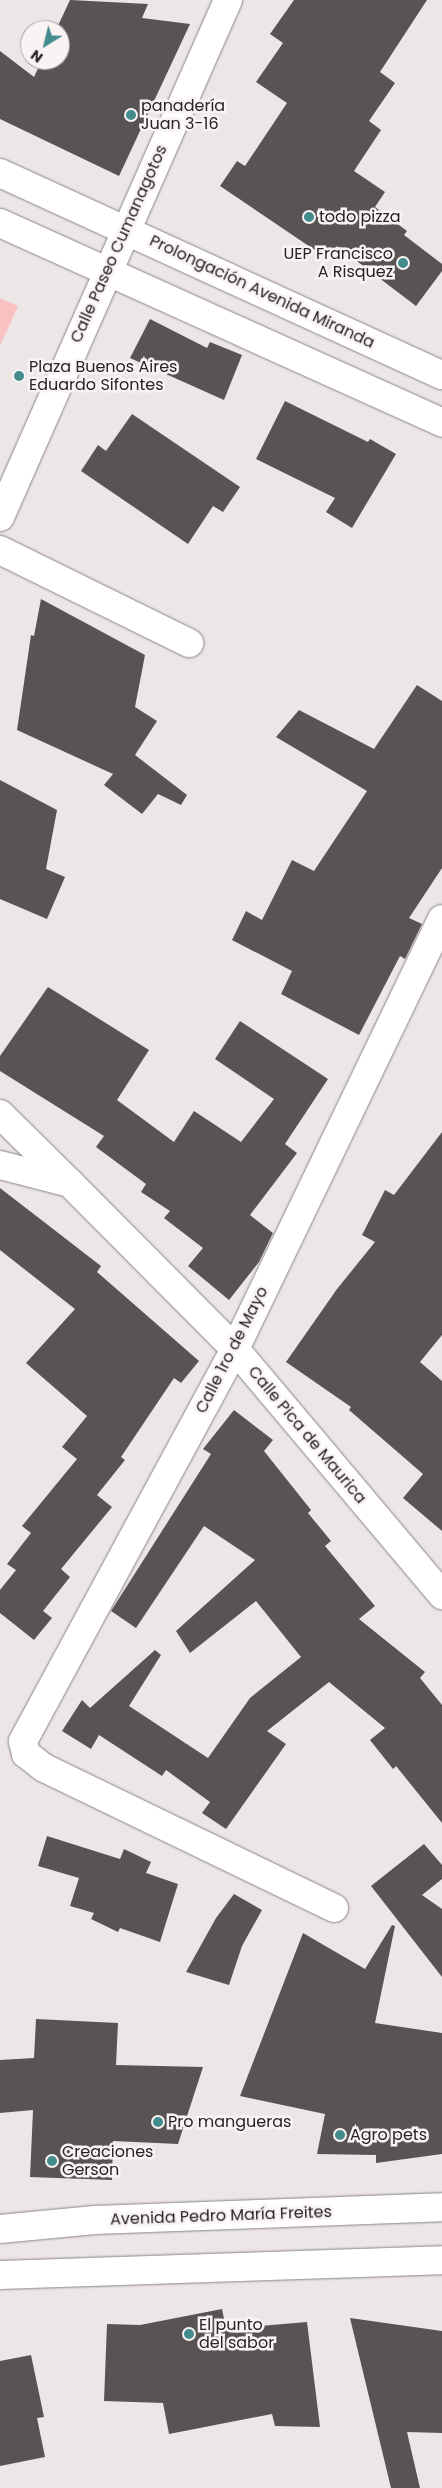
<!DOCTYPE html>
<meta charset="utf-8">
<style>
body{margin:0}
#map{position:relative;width:442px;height:2488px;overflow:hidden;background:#ede6e6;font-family:Poppins,sans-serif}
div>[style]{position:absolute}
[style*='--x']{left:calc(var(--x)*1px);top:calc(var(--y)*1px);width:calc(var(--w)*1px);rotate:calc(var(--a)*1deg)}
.green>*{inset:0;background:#f8c1c2}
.building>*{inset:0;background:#595454}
.roads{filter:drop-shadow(0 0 1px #8b8585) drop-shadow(0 0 1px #8b8585)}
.minor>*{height:28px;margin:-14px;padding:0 14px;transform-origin:14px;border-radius:14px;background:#fff}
.dots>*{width:14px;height:14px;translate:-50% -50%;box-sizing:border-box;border:2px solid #faf3f3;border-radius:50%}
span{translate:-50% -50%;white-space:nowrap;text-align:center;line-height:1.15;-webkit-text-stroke:5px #faf3f3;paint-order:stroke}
.poi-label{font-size:16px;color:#272424}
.left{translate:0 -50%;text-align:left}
.right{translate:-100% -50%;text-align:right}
.street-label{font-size:16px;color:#272424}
.north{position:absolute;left:20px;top:20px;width:50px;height:50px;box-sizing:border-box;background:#faf3f3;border:1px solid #a6a0a0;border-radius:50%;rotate:216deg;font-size:14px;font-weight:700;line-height:20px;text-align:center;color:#272424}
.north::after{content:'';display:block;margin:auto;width:18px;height:22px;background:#438b8d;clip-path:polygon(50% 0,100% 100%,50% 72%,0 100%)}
</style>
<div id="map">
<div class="green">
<div style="clip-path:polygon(0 298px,18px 306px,0 346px)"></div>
</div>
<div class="building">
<div style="clip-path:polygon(70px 0,148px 4px,142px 18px,190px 24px,119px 176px,0 119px,0 51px,34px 77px,42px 60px,60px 60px,60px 30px,56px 30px)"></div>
<div style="clip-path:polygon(294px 0,427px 0,380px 72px,395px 83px,369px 121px,381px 130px,354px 171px,385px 192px,375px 207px,407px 231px,404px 235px,442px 264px,442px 271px,416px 306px,337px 246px,328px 259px,220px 186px,237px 161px,245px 166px,287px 103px,256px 82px,283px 43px,270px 34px)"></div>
<div style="clip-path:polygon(150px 319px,207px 348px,210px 342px,242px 355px,224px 400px,130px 358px)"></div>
<div style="clip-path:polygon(285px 401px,368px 442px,370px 439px,396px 454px,352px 528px,326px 512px,335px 498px,256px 459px)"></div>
<div style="clip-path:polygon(132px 414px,240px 487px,223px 512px,213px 506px,188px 544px,81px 471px,98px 445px,106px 451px)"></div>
<div style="clip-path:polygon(41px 599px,145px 655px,135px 707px,157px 721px,135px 755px,187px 795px,181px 805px,158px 794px,142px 814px,104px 785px,113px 774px,17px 730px,31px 635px,34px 636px)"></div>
<div style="clip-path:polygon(417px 685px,442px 701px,442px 868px,409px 918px,422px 924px,405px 959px,400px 956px,359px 1035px,281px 994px,292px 971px,232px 940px,246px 911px,262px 920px,292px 860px,314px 871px,367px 791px,276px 737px,299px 710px,374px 749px)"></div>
<div style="clip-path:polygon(0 780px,57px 810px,46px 869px,65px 877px,47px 919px,0 899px)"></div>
<div style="clip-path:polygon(48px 987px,149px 1050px,117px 1100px,174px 1142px,194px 1111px,241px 1142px,274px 1099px,215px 1059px,240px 1021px,328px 1079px,285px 1144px,297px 1153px,250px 1215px,273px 1233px,259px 1262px,229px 1300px,188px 1266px,203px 1248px,164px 1218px,170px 1211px,141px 1192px,146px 1184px,96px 1147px,104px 1136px,0 1071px,0 1056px)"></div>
<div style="clip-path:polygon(442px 1132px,442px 1335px,420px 1362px,442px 1381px,442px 1531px,403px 1498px,423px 1474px,349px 1410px,351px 1407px,286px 1362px,337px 1289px,375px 1242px,362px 1235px,385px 1190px,394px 1195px)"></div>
<div style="clip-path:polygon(0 1188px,101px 1266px,97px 1272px,199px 1361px,181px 1383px,174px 1378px,121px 1457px,125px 1460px,97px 1495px,112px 1507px,61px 1569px,70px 1577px,43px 1611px,52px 1618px,34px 1640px,0 1613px,0 1590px,16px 1570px,7px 1564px,31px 1533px,22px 1526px,77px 1459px,62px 1447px,87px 1416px,26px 1363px,75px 1309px,0 1250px)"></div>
<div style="clip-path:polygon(234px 1410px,273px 1440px,264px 1451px,311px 1510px,308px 1513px,331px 1541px,325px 1546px,375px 1606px,359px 1619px,425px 1672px,420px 1678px,442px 1705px,442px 1823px,396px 1766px,393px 1769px,370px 1740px,385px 1728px,329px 1682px,267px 1731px,286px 1744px,226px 1829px,202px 1813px,210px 1802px,166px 1770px,162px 1776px,99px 1735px,91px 1749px,62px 1731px,82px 1700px,90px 1708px,155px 1650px,161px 1655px,129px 1706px,208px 1758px,250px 1698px,301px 1657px,256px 1601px,190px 1653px,176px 1631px,255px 1560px,204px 1526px,136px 1628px,111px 1611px,211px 1454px,203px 1449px)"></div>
<div style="clip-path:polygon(47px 1836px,120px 1859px,124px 1849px,151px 1862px,146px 1873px,178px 1884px,160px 1942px,120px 1928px,118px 1932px,91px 1919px,94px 1913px,70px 1906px,79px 1878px,38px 1866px)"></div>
<div style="clip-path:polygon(424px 1844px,442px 1865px,442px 1879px,422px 1895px,442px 1909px,442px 1977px,371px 1886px)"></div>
<div style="clip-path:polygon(234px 1894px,262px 1910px,242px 1946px,229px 1985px,186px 1972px,216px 1918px)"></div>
<div style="clip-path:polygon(392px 1925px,395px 1926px,375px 2023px,442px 2033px,442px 2154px,376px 2163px,376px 2155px,317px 2154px,325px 2114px,240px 2096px,303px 1933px,365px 1969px)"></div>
<div style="clip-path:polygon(36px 2019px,118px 2023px,116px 2065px,203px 2067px,178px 2144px,113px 2141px,112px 2180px,30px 2177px,33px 2110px,0 2113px,0 2060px,34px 2058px)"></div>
<div style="clip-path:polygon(222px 2309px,226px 2329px,307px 2322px,320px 2427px,275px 2426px,272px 2414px,169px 2434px,163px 2403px,104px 2401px,107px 2324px,140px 2325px)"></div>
<div style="clip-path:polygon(350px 2318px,442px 2331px,442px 2433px,407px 2432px,420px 2488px,391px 2488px)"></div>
<div style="clip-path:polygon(31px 2355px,44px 2417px,37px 2418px,45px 2457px,0 2466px,0 2361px)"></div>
</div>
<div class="roads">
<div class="minor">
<div style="--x:0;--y:173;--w:486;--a:24.6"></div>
<div style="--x:0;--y:223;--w:485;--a:24.3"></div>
<div style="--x:0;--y:517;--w:565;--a:-66.2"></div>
<div style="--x:0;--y:550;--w:211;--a:26.2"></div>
<div style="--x:0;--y:1114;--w:97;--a:44.6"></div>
<div style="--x:0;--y:1165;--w:72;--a:14.4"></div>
<div style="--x:70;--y:1183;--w:234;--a:45.2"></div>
<div style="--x:235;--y:1349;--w:322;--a:49.9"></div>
<div style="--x:334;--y:1908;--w:322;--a:-154.2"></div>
<div style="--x:44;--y:1768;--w:23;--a:-142"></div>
<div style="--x:26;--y:1754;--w:13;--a:-103"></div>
<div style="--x:23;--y:1741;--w:446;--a:-61.6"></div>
<div style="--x:235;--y:1349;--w:477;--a:-64.3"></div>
<div style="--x:0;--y:2229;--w:95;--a:-5.4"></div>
<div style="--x:95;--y:2220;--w:347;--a:-2.1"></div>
<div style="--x:0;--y:2275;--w:442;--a:-1.9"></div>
</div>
</div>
<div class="dots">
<div style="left:131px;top:115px;background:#438b8d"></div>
<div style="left:309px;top:217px;background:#438b8d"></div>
<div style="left:403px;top:263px;background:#438b8d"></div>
<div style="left:19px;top:376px;background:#438b8d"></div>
<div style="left:158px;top:2122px;background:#438b8d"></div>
<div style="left:340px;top:2135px;background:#438b8d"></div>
<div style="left:52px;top:2161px;background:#438b8d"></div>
<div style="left:189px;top:2334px;background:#438b8d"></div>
</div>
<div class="poi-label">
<span class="left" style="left:141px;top:115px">panadería<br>Juan 3-16</span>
<span class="left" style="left:319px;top:217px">todo pizza</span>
<span class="right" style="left:393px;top:263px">UEP Francisco<br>A Risquez</span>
<span class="left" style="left:29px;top:376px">Plaza Buenos Aires<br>Eduardo Sifontes</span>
<span class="left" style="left:168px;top:2122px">Pro mangueras</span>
<span class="left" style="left:350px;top:2135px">Agro pets</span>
<span class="left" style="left:62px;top:2161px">Creaciones<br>Gerson</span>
<span class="left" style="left:199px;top:2334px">El punto<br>del sabor</span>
</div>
<div class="street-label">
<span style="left:119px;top:244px;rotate:-66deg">Calle Paseo Cumanagotos</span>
<span style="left:262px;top:292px;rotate:25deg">Prolongación Avenida Miranda</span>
<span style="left:232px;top:1350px;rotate:-63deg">Calle 1ro de Mayo</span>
<span style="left:307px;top:1435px;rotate:50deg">Calle Pica de Maurica</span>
<span style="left:221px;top:2216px;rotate:-2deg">Avenida Pedro María Freites</span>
</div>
<div class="north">N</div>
</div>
